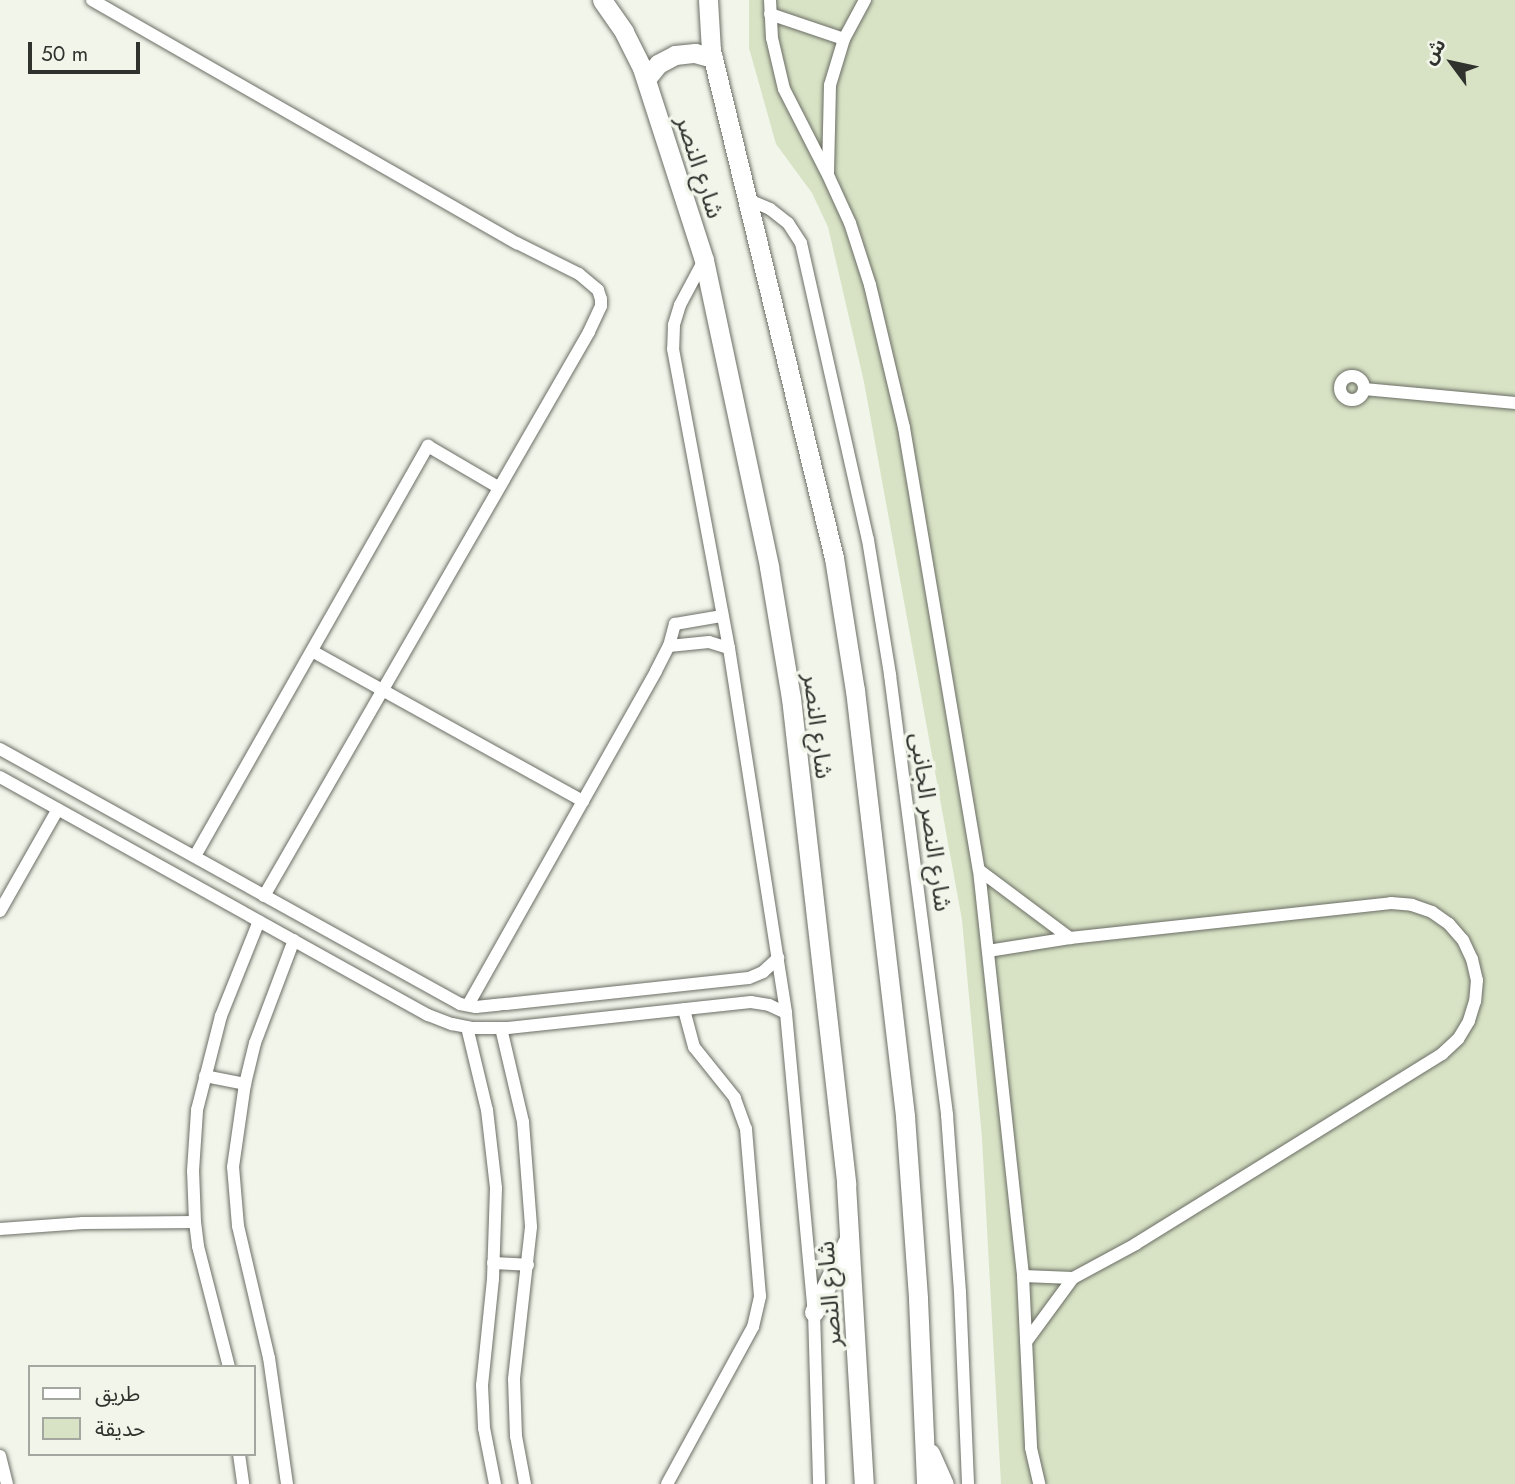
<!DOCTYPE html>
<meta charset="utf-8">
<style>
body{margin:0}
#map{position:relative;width:1515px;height:1484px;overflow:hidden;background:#f1f5ea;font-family:Jost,"Noto Sans Arabic",sans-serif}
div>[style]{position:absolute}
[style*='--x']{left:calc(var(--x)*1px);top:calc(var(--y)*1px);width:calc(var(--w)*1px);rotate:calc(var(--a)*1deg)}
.green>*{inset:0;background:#d8e3c5}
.roads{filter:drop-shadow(0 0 2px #6b6e65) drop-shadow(0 0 2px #6b6e65)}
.street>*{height:12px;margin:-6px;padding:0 6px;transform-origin:6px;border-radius:6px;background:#fff}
.street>.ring{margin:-6px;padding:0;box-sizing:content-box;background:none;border:12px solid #fff;border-radius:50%}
.primary>*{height:19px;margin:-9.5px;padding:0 9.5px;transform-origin:9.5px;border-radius:9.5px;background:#fff}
span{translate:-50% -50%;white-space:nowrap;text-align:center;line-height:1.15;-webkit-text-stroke:7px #f1f5ea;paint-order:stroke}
.street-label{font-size:24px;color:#30322e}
.legend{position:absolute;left:28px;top:1365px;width:228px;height:91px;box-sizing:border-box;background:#f1f5ea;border:2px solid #a4a79f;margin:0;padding:9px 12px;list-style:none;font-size:21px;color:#30322e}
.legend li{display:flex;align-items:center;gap:14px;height:35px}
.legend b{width:35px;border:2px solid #a4a79f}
.north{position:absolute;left:1417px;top:28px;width:70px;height:70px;-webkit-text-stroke:5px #f1f5ea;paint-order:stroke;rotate:303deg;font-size:19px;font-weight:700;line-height:28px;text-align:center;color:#30322e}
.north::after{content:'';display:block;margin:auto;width:24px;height:32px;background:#30322e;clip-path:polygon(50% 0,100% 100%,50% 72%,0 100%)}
.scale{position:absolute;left:28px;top:42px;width:112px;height:32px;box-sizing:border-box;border:4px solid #30322e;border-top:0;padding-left:9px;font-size:21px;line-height:24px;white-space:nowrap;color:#30322e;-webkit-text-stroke:5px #f1f5ea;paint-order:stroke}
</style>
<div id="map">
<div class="green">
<div style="clip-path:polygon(749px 0,1515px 0,1515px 1484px,1001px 1484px,982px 1138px,962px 920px,864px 382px,828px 227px,812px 193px,776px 144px,749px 48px)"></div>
</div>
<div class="roads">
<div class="street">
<div style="--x:92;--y:0;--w:490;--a:29.8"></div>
<div style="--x:517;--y:243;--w:69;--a:26.6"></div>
<div style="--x:579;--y:274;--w:25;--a:40"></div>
<div style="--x:598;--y:290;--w:9;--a:72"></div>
<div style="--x:601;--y:299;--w:7;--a:90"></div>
<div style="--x:601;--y:306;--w:29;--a:115"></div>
<div style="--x:589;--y:332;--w:651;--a:119.95"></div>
<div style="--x:770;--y:0;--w:38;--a:87"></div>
<div style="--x:772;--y:38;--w:52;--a:76.8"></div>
<div style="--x:784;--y:89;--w:94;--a:62.9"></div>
<div style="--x:865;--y:0;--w:44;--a:118.3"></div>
<div style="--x:844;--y:39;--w:48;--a:106.9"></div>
<div style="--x:830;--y:85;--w:90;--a:91.3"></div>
<div style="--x:828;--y:175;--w:53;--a:65.4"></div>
<div style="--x:850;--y:223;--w:65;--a:72.1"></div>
<div style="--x:870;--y:285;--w:147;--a:76.6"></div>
<div style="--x:904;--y:428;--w:448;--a:80.4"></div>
<div style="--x:979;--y:870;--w:408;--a:83.8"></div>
<div style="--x:1023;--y:1276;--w:172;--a:87.3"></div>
<div style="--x:1031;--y:1448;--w:37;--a:77"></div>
<div style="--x:770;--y:14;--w:78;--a:18.7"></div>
<div style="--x:749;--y:200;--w:23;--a:23"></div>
<div style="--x:770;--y:209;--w:23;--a:38"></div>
<div style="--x:788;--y:223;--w:24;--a:57"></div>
<div style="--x:801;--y:243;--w:304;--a:77.3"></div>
<div style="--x:868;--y:540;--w:137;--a:80.7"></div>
<div style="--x:890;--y:675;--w:444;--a:82.6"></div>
<div style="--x:947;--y:1115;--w:177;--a:85.8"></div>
<div style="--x:960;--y:1292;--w:192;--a:87.6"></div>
<div style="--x:704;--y:260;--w:51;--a:118.1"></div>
<div style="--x:680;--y:305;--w:21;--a:107"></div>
<div style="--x:674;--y:325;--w:24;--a:92"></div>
<div style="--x:673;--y:349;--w:304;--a:79.4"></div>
<div style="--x:729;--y:648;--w:369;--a:81.1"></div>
<div style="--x:786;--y:1013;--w:300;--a:84.7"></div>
<div style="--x:814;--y:1312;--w:172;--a:88.3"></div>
<div class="ring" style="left:1340px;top:376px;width:12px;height:12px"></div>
<div style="--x:1364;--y:389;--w:152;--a:5.3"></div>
<div style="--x:669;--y:646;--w:40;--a:-5.7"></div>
<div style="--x:709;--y:642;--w:21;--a:17"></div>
<div style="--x:312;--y:651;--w:310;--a:29"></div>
<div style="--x:0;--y:749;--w:526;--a:29"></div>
<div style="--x:460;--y:1004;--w:16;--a:11"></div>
<div style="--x:476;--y:1007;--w:30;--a:-6"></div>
<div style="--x:506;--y:1004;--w:244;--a:-6.1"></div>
<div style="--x:749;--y:978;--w:15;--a:-23"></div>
<div style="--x:763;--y:972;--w:21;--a:-43"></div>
<div style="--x:0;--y:777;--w:490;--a:29.1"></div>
<div style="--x:428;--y:1015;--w:26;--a:21"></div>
<div style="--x:452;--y:1024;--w:20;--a:11"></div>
<div style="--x:472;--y:1028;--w:36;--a:0"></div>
<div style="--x:508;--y:1028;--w:244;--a:-6.1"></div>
<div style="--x:751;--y:1002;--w:18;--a:9"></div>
<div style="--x:769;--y:1005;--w:19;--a:25"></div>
<div style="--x:195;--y:856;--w:472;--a:-60.4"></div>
<div style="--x:428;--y:446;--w:81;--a:30.4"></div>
<div style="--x:979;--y:870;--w:114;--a:36.8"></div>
<div style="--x:0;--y:911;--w:117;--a:-60.4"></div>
<div style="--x:988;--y:951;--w:83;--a:-9"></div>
<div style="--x:1070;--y:938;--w:323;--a:-6.2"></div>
<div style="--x:1391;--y:903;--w:21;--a:5"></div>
<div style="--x:1412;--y:905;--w:21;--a:19"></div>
<div style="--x:1432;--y:912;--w:21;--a:35"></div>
<div style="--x:1449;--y:924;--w:21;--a:49"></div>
<div style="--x:1463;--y:940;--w:21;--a:65"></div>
<div style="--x:1472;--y:959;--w:22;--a:77"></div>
<div style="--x:1477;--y:980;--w:21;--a:95"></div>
<div style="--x:1475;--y:1001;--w:21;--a:107"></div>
<div style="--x:1469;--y:1021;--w:21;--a:121"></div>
<div style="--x:1458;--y:1039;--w:22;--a:137"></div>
<div style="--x:1442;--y:1054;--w:360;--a:148.2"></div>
<div style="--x:1136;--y:1244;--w:72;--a:151.6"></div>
<div style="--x:1073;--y:1278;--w:79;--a:126.3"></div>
<div style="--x:468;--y:1005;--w:383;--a:-60.6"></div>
<div style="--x:656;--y:671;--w:28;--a:-63"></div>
<div style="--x:669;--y:646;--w:23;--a:-75"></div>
<div style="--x:675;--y:624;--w:48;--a:-9.7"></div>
<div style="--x:467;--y:1027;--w:85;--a:76.5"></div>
<div style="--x:487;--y:1110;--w:79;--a:83.4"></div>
<div style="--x:496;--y:1188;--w:91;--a:91.9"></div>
<div style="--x:493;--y:1279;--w:107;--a:95.9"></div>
<div style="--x:482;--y:1385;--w:43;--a:87.3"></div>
<div style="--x:484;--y:1428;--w:57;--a:78.9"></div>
<div style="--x:501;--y:1028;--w:97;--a:76.8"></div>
<div style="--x:523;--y:1122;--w:105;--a:85.6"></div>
<div style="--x:531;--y:1227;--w:153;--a:96.4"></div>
<div style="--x:514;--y:1379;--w:57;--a:88"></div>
<div style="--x:516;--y:1436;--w:49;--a:79.4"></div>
<div style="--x:205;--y:1076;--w:41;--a:11.3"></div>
<div style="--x:0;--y:1229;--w:83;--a:-4.1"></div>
<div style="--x:83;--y:1223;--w:112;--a:-0.5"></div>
<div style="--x:493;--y:1263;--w:35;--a:3"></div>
<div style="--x:1023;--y:1276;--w:50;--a:2.3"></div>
<div style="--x:229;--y:1367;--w:125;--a:-104.4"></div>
<div style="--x:198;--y:1246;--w:24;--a:-97"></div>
<div style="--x:195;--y:1222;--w:51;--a:-92.2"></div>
<div style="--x:193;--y:1171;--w:61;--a:-86.2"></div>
<div style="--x:197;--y:1110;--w:97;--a:-75.7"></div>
<div style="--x:221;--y:1016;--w:102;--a:-68.2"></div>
<div style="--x:239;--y:1454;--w:30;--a:82"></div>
<div style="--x:0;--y:1456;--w:29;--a:76"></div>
<div style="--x:287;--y:1484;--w:127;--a:-98.1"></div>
<div style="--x:269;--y:1358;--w:136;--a:-103.2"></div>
<div style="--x:238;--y:1226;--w:59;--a:-94.8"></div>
<div style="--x:233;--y:1167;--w:84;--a:-81.8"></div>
<div style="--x:245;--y:1084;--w:42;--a:-76.3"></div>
<div style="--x:255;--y:1043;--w:110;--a:-69.3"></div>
<div style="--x:667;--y:1484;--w:179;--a:-61.3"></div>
<div style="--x:753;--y:1327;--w:32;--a:-77"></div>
<div style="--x:760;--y:1296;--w:168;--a:-94.8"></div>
<div style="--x:746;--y:1129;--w:33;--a:-110"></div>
<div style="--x:735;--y:1098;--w:65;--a:-128.8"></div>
<div style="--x:694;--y:1047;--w:39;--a:-105"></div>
</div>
<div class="primary">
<div style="--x:602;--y:0;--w:39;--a:55"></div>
<div style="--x:624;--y:32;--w:40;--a:63.4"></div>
<div style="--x:642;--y:68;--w:202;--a:72.1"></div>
<div style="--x:704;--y:260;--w:314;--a:78"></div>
<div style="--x:769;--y:567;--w:133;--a:80.5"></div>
<div style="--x:791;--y:698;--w:489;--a:83.5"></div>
<div style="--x:846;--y:1184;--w:301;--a:86.6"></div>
<div style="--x:708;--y:0;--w:50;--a:86.6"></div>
<div style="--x:711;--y:50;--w:523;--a:76.39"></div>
<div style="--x:834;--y:558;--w:134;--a:81"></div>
<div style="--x:855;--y:690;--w:429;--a:83.3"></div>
<div style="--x:905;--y:1116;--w:183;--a:85.9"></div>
<div style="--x:918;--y:1299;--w:185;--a:87.5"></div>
<div style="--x:646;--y:79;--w:19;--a:-51"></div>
<div style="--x:658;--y:64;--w:19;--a:-28"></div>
<div style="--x:675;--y:55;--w:20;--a:-6"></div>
<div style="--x:695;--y:53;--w:19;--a:16"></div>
<div style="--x:814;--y:1312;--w:81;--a:-64.4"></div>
<div style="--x:930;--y:1453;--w:34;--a:66"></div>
</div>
</div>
<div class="street-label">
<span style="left:700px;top:167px;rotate:72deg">شارع النصر</span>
<span style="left:818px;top:726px;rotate:83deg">شارع النصر</span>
<span style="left:931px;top:822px;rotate:82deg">شارع النصر الجانبى</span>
<span style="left:829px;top:1294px;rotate:-94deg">شارع النصر</span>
</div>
<ul class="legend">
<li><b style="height:9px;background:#fff"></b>طريق</li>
<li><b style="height:19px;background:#d8e3c5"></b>حديقة</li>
</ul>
<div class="north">ش</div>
<div class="scale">50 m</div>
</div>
